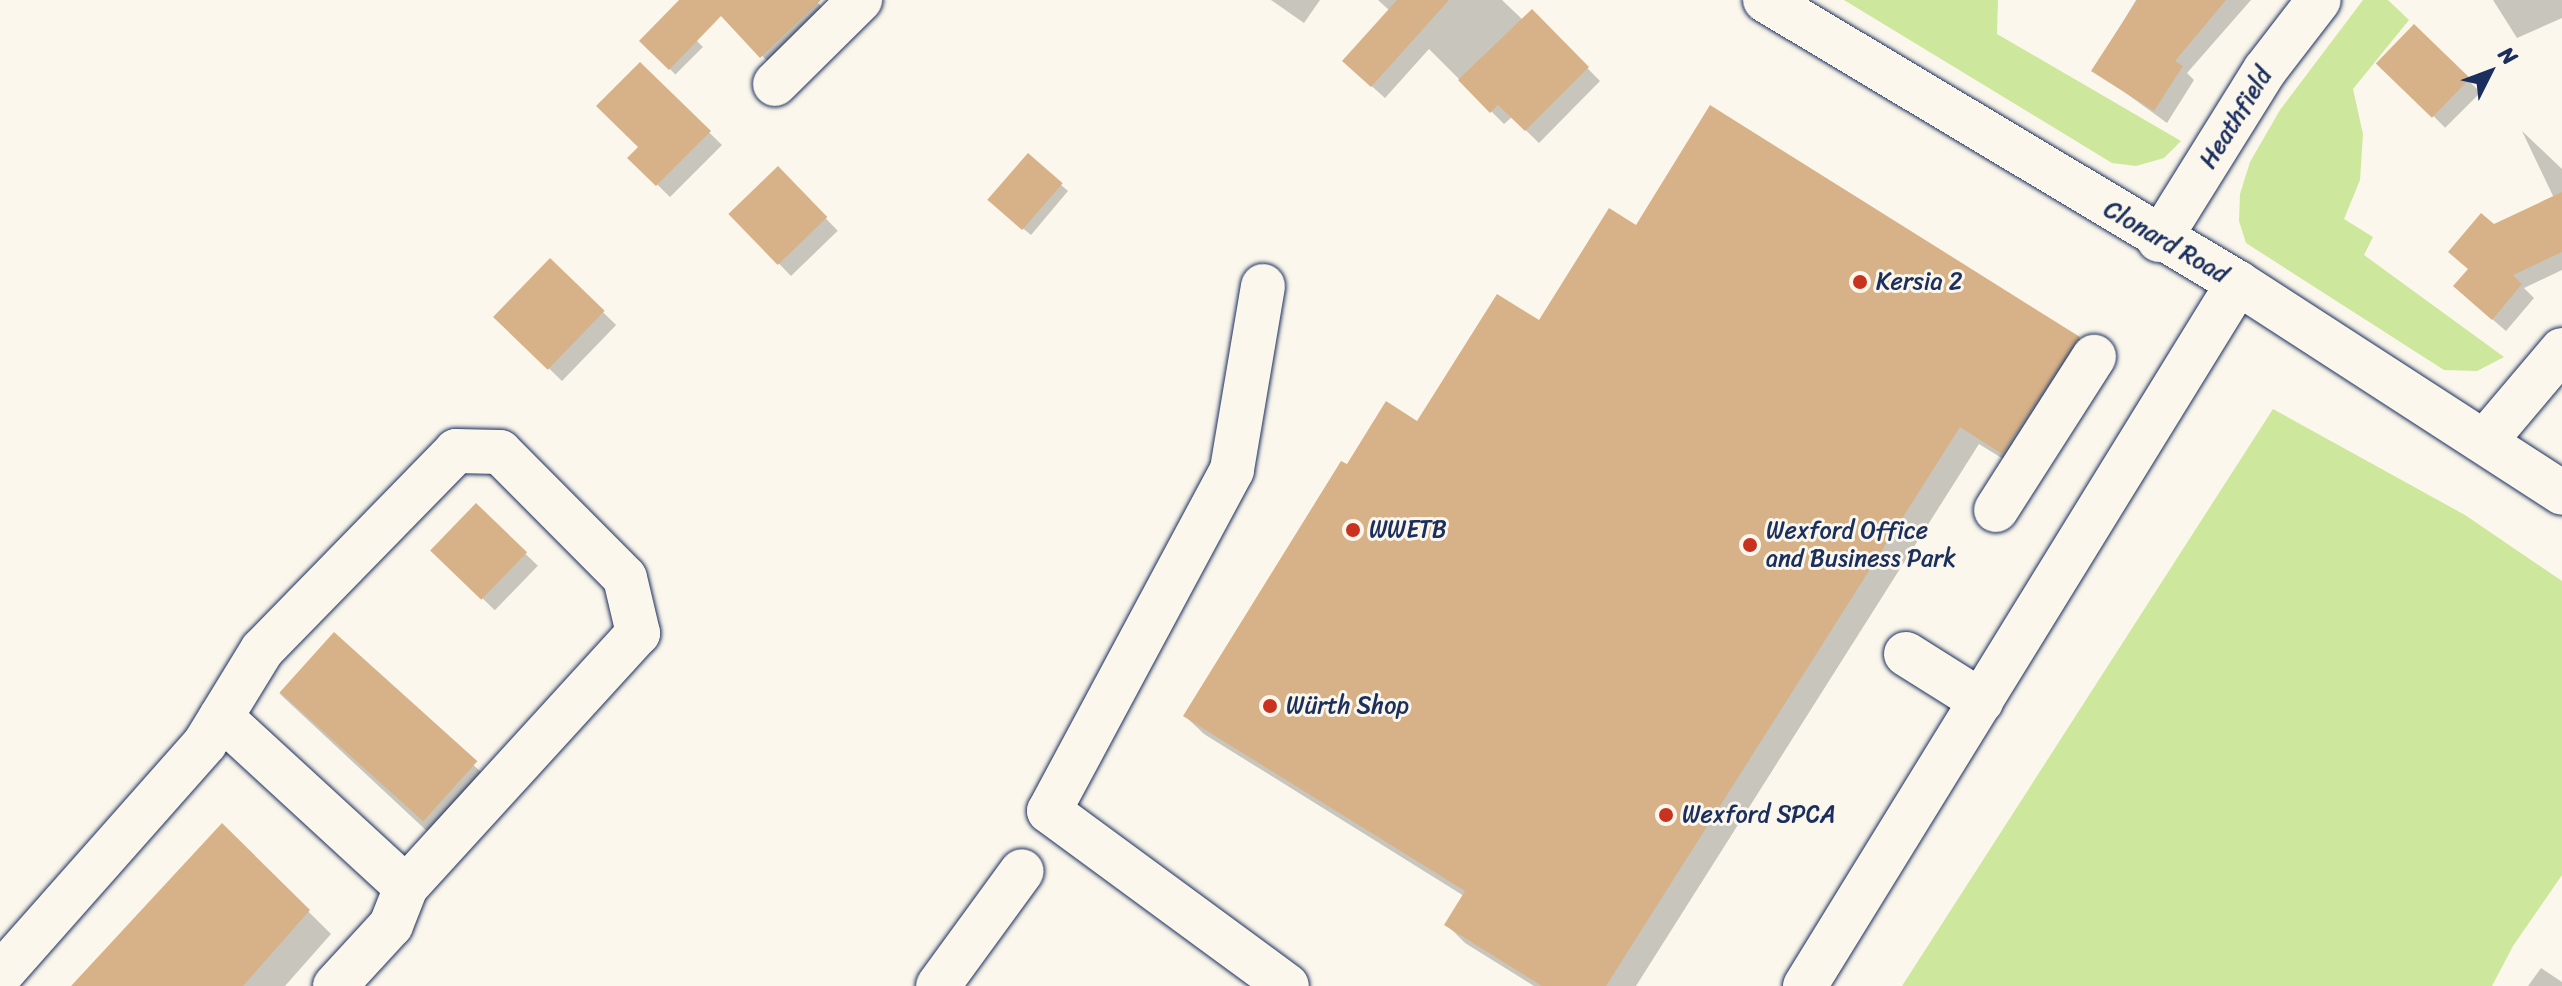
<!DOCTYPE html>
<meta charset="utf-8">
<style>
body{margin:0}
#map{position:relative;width:2562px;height:986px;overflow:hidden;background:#fbf7ec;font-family:Sriracha,sans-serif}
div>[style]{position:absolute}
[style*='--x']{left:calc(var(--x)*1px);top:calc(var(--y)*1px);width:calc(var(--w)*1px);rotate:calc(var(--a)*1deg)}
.green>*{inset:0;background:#cde79d}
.shadow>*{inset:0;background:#0003;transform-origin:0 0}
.building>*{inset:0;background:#d7b289;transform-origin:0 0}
.roads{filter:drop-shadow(0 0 2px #1b2f5e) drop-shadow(0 0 2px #1b2f5e)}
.minor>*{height:44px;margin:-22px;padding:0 22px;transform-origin:22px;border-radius:22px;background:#fbf7ec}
.dots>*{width:22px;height:22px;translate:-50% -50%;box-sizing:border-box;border:4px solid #fbf7ec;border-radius:50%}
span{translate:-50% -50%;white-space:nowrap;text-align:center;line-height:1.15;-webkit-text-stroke:6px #fbf7ec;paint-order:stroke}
.street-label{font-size:24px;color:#1b2f5e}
.poi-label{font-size:24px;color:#1b2f5e}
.left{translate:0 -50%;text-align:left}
.north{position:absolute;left:2450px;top:32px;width:80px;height:80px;-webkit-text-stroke:6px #fbf7ec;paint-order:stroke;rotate:48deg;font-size:22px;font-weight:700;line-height:32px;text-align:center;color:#1b2f5e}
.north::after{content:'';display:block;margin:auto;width:28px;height:36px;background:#1b2f5e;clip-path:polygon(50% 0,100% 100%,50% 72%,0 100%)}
</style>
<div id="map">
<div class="green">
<div style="clip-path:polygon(1844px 0,1998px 0,1997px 34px,2181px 141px,2164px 158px,2136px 166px,2112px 163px)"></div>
<div style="clip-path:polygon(2363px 0,2388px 0,2409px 20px,2353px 89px,2363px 134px,2360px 180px,2344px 219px,2373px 237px,2364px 255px,2504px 357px,2477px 371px,2444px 370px,2246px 243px,2239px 221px,2240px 194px,2250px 162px,2280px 110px)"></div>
<div style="clip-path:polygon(2273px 409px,2465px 515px,2562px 581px,2562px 875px,2513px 946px,2492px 986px,1902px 986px)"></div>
</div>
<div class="shadow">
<div style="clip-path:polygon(709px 0,815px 0,829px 14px,773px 67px)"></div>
<div style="clip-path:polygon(1271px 0,1320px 0,1304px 23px)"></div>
<div style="clip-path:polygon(1378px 0,1502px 0,1523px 20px,1532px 12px,1600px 81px,1539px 143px,1512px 117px,1504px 124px,1429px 49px,1385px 98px,1357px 73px,1390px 11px)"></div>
<div style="clip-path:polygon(2136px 0,2251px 0,2187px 73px,2194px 80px,2167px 123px,2094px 70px)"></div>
<div style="clip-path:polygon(2493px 0,2562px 0,2562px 18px,2517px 38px)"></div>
<div style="left:669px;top:13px;width:48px;height:39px;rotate:45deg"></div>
<div style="left:2414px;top:26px;width:94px;height:50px;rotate:45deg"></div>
<div style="clip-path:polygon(640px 65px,722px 145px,670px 197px,630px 158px,640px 147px)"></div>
<div style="clip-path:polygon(2522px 131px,2562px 169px,2562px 270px,2524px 288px,2534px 298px,2506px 331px,2469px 299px,2470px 270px,2494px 226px,2554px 198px)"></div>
<div style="clip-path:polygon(1028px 156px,1068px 191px,1031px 235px,997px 207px)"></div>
<div style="left:778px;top:169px;width:86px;height:65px;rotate:46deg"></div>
<div style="clip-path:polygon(1637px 228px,2079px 338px,2097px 356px,2021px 470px,1979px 444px,1636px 986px,1534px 986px,1465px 943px,1447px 925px,1464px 896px,1204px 734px,1185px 716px,1348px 467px,1418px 424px,1540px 322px)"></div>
<div style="left:550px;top:261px;width:92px;height:78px;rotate:44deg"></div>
<div style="left:476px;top:506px;width:86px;height:62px;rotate:44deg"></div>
<div style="left:334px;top:635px;width:217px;height:80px;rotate:43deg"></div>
<div style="clip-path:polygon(222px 826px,331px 934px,285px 986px,74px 986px)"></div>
<div style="clip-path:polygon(2541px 968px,2562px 982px,2562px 986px,2528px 986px)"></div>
</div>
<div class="building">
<div style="clip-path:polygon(679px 0,821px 0,760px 58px,721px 16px,669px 70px,639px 41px)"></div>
<div style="clip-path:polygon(1397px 0,1449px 0,1371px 87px,1342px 61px)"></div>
<div style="clip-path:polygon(2137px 0,2226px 0,2175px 61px,2183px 66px,2154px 111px,2091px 71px)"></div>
<div style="clip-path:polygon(1532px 9px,1589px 67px,1525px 131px,1498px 105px,1490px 113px,1458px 80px)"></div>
<div style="left:2414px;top:24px;width:78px;height:55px;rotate:44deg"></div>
<div style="clip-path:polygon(640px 62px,711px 131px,656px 186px,627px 158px,638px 147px,596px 106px)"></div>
<div style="clip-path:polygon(1710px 105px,2080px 337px,2002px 454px,1960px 427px,1606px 986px,1542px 986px,1444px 925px,1465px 891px,1183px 716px,1341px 461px,1347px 464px,1386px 401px,1417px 421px,1497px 294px,1539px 320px,1609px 208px,1636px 225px)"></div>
<div style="left:1028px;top:153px;width:46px;height:62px;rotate:41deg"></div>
<div style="left:778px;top:166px;width:71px;height:69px;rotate:46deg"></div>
<div style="clip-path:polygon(2562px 192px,2562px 252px,2513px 275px,2522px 284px,2492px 320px,2453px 286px,2468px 269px,2448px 252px,2481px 213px,2494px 224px)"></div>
<div style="left:550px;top:258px;width:76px;height:82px;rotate:44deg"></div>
<div style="left:476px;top:503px;width:71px;height:66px;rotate:44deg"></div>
<div style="left:334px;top:632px;width:193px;height:81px;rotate:42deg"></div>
<div style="clip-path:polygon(222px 823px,310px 910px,243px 986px,71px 986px)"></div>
</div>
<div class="roads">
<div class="minor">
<div style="--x:1765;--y:0;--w:551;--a:30.89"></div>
<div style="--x:2238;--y:283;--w:386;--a:32.9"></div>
<div style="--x:775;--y:84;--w:120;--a:-44.7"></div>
<div style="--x:2159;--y:240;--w:200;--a:-58.1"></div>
<div style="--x:2265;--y:70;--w:88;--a:-52.4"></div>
<div style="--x:1263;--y:286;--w:187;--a:99.6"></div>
<div style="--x:1232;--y:470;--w:387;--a:118.2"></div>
<div style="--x:1049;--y:811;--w:295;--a:36.3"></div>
<div style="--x:2485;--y:441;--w:119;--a:-49.8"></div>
<div style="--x:1996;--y:510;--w:182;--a:-57.4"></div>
<div style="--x:1906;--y:654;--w:89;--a:32.1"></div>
<div style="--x:221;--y:717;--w:251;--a:42.6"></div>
<div style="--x:0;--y:975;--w:310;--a:-48.5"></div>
<div style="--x:205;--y:743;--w:109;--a:-58.5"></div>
<div style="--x:262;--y:650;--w:278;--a:-45.7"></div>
<div style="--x:456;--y:451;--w:44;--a:1.3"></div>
<div style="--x:500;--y:452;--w:177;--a:45.2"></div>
<div style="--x:625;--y:578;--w:57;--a:76.7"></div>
<div style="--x:638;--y:633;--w:344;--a:132.4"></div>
<div style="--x:406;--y:887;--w:41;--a:111.5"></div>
<div style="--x:391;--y:925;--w:83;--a:132.6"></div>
<div style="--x:938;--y:986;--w:142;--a:-53.9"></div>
<div style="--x:1805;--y:986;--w:826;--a:-58.37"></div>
</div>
</div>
<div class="dots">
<div style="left:1860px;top:282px;background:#c8321e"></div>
<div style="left:1353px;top:530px;background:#c8321e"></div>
<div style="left:1750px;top:545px;background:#c8321e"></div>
<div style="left:1270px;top:706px;background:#c8321e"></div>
<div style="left:1666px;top:815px;background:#c8321e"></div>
</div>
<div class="street-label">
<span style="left:2236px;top:118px;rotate:-58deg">Heathfield</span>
<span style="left:2166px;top:242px;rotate:30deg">Clonard Road</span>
</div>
<div class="poi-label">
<span class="left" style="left:1876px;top:282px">Kersia 2</span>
<span class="left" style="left:1369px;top:530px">WWETB</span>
<span class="left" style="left:1766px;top:545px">Wexford Office<br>and Business Park</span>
<span class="left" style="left:1286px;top:706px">Würth Shop</span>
<span class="left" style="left:1682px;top:815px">Wexford SPCA</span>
</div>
<div class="north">N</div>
</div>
